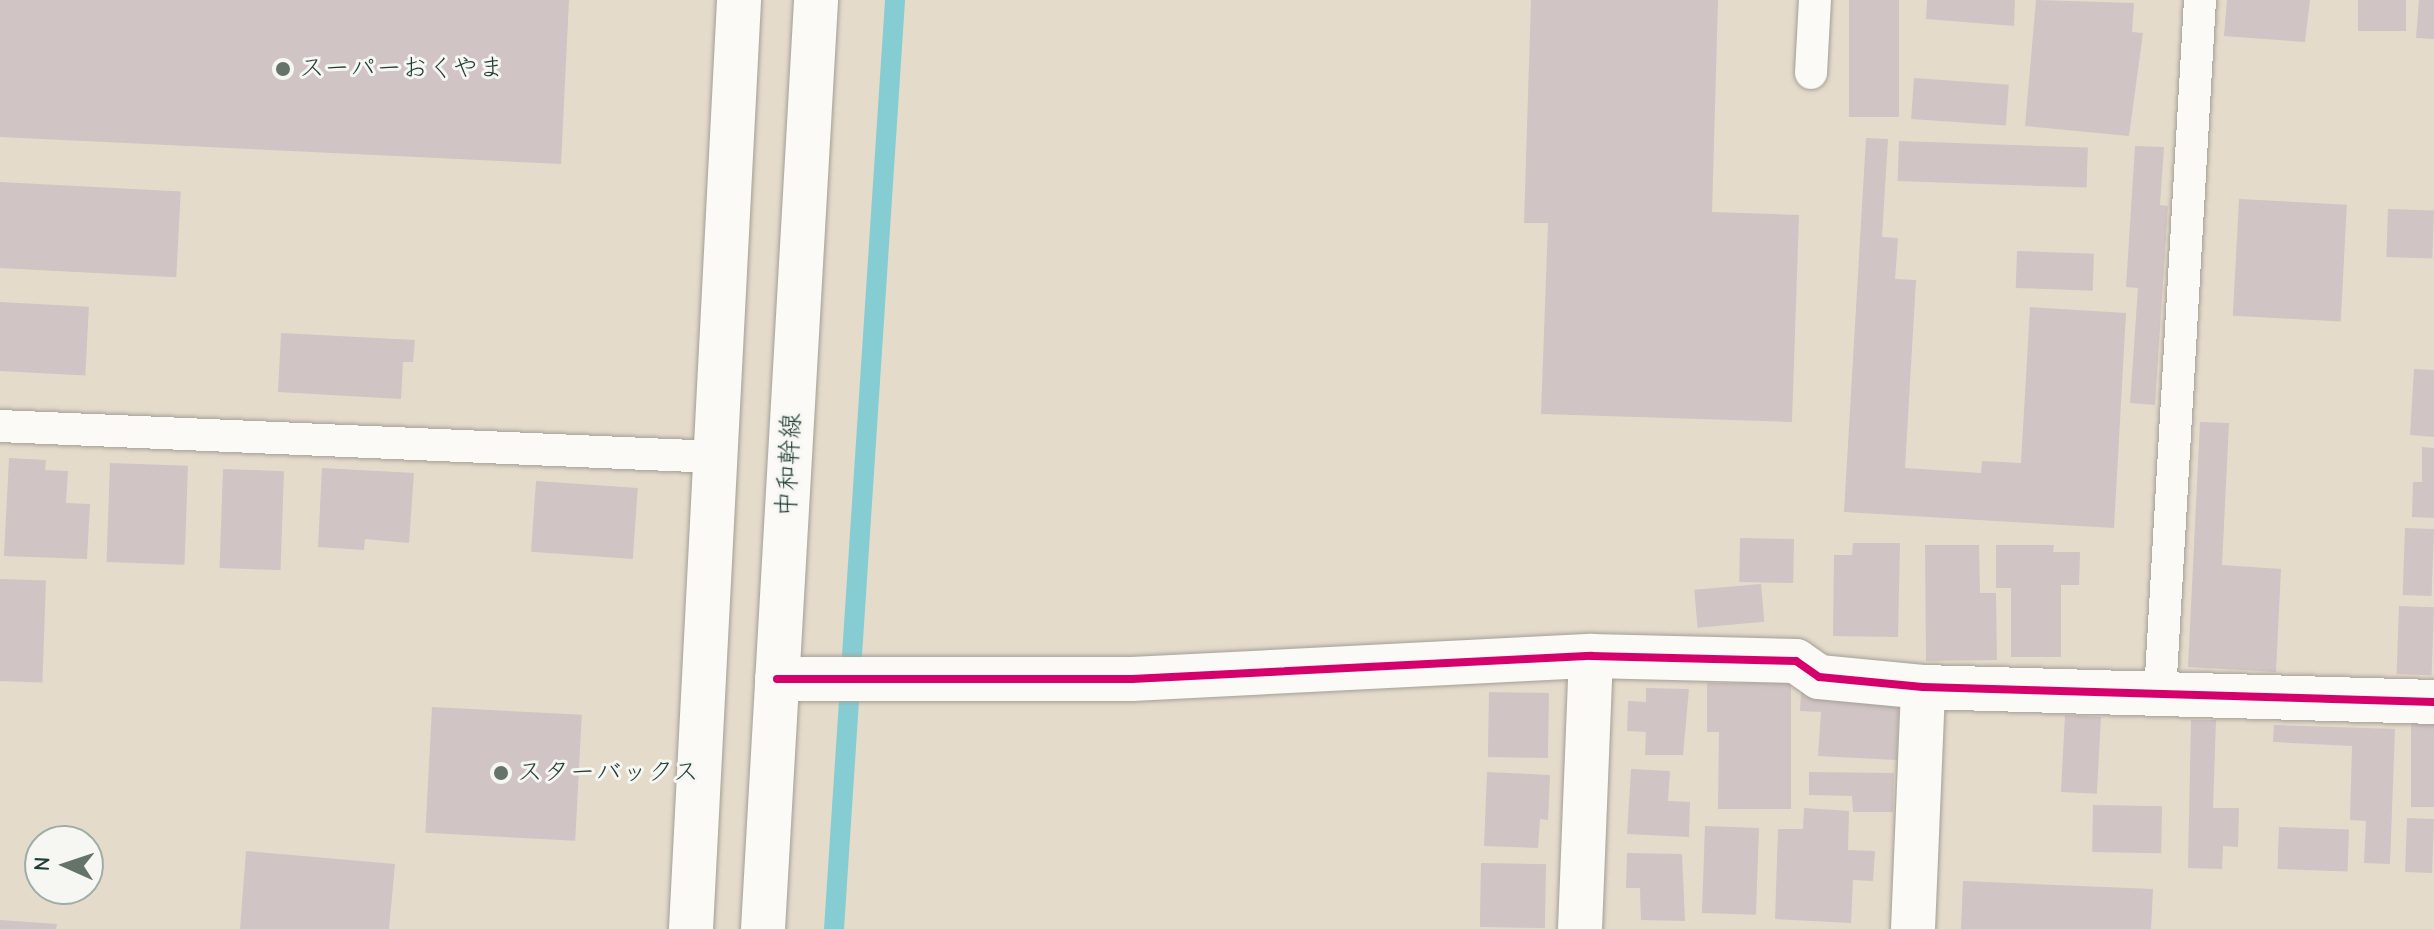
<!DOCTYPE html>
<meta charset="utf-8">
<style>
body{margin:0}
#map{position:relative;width:2434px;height:929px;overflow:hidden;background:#e5dbcb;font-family:"Comic Neue","Klee One",sans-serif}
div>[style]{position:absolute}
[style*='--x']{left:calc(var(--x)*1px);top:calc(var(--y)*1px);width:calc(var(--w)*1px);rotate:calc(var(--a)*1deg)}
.stream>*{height:20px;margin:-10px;padding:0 10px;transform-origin:10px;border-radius:10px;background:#86cdd3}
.building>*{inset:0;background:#d1c4c4;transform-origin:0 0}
.roads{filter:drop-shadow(0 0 2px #a2a096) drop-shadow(0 0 2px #a2a096)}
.service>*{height:32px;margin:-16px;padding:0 16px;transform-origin:16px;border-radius:16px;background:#fbfaf7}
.minor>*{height:44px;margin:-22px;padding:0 22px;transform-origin:22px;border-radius:22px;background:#fbfaf7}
.secondary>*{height:44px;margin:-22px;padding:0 22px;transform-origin:22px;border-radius:22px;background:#fbfaf7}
.cycleway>*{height:8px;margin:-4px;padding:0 4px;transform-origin:4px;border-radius:4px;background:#d6006c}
.dots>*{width:22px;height:22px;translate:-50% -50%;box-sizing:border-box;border:4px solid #f6f6f2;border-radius:50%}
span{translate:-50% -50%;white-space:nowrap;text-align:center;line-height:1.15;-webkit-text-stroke:6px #f6f6f2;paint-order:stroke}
.poi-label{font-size:26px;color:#1f3d34}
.left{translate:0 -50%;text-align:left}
.street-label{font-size:26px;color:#1f3d34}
.north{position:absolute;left:24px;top:825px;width:80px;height:80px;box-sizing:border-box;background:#f6f6f2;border:2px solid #a0aca6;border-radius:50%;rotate:273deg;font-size:22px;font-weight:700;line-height:32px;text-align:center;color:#1f3d34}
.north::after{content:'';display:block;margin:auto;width:28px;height:36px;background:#647469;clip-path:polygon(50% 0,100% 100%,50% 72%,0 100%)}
</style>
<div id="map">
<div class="stream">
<div style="--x:834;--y:929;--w:931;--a:-86.24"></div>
</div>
<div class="building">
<div style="clip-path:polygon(0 0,569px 0,561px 164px,0 137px)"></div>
<div style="clip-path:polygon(1531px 0,1718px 0,1712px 212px,1799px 215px,1792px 422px,1541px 414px,1548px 223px,1524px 223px)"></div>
<div style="left:1849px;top:0;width:50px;height:117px"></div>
<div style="clip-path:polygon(1927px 0,2015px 0,2014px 26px,1926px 19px)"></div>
<div style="clip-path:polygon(2036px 0,2134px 3px,2132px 32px,2143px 33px,2129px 136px,2025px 126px)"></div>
<div style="clip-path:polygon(2227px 0,2310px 0,2305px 42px,2224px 36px)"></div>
<div style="left:2358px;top:0;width:48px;height:31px"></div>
<div style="clip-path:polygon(2419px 0,2434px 0,2434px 39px,2416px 38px)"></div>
<div style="left:1914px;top:78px;width:95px;height:41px;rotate:4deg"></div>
<div style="clip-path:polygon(1866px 138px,1888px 139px,1882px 237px,1898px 238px,1895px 279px,1916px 280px,1905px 468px,1981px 473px,1982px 461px,2021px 463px,2030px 307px,2126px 313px,2114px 528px,1844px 512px)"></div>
<div style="left:1899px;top:141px;width:189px;height:40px;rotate:2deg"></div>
<div style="clip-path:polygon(2135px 146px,2164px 147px,2160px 205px,2168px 206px,2155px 405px,2130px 403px,2138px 288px,2126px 287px)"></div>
<div style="left:0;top:182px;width:181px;height:86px;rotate:3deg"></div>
<div style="left:2239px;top:199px;width:108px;height:117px;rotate:3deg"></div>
<div style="left:2388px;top:209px;width:46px;height:48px;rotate:2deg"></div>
<div style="left:2017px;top:251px;width:77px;height:37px;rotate:2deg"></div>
<div style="left:0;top:302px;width:89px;height:69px;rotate:3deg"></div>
<div style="clip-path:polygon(281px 333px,415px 340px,413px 362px,403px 362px,401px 399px,278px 392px)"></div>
<div style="clip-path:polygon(2414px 369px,2434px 370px,2434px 437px,2410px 435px)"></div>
<div style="clip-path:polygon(2200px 422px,2229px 423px,2222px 565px,2281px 569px,2276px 672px,2188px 667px)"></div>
<div style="clip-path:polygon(2422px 447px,2434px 448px,2434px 518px,2412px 517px,2413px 482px,2422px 482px)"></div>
<div style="clip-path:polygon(9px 458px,46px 460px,45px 470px,68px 471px,66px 503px,90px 504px,87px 559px,4px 556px)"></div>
<div style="left:110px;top:463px;width:78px;height:99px;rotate:2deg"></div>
<div style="clip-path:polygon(322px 468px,414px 473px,409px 543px,365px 539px,364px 550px,318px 547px)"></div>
<div style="left:223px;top:469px;width:61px;height:99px;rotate:2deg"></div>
<div style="left:536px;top:481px;width:102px;height:71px;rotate:4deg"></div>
<div style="left:2405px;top:528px;width:29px;height:67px;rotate:2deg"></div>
<div style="left:1794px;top:539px;width:44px;height:54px;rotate:91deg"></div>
<div style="clip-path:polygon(1853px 543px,1900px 543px,1898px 637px,1833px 636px,1834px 555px,1852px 555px)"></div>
<div style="clip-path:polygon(1925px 545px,1979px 545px,1980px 593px,1996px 593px,1997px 660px,1926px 661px)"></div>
<div style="clip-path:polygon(1996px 545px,2054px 545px,2053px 552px,2080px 552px,2079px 585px,2061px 585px,2061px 657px,2011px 657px,2011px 588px,1996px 588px)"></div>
<div style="left:0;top:579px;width:46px;height:102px;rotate:2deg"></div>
<div style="left:1761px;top:584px;width:38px;height:67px;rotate:85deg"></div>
<div style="left:2399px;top:606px;width:35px;height:68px;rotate:2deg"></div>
<div style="clip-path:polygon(1707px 683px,1791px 683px,1791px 809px,1718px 809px,1719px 732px,1707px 732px)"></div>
<div style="clip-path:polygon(1646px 688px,1689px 689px,1683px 755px,1645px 755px,1646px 732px,1627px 731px,1628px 701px,1646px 702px)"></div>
<div style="left:1489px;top:692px;width:60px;height:65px;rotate:1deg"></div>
<div style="clip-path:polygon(1801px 692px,1899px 696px,1897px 760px,1818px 756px,1821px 712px,1800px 711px)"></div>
<div style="left:432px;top:707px;width:150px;height:126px;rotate:3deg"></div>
<div style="left:2065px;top:715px;width:36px;height:77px;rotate:3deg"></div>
<div style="clip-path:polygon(2191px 720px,2216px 720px,2213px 808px,2239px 808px,2238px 847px,2223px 846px,2222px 869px,2188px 868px)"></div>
<div style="left:2411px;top:721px;width:23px;height:86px"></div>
<div style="clip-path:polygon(2274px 725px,2395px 729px,2390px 864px,2364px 863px,2366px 821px,2350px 820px,2352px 746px,2273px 742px)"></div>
<div style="clip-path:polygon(1631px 769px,1670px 771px,1668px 801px,1690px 802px,1689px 837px,1627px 834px)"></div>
<div style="clip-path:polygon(1487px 772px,1550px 775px,1548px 820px,1540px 819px,1538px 848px,1484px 846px)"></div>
<div style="clip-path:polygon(1809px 772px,1894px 773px,1893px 812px,1853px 812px,1852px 796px,1809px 795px)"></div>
<div style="left:2093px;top:805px;width:69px;height:47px;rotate:1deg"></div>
<div style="clip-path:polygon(1804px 808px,1849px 811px,1848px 850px,1875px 851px,1873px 881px,1853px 880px,1851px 923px,1775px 919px,1778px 829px,1803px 829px)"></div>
<div style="left:2407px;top:818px;width:27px;height:54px;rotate:2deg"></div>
<div style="left:1705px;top:826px;width:54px;height:87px;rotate:2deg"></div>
<div style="left:2279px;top:827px;width:70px;height:42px;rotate:2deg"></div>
<div style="clip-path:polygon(246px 851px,395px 864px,389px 929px,240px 929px)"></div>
<div style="clip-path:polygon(1627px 853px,1682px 854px,1685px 921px,1641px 920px,1640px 888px,1626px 888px)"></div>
<div style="left:1481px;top:863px;width:65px;height:64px;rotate:1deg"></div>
<div style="clip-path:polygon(1963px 881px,2153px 889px,2151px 929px,1961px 929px)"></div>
<div style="clip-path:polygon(0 920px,57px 924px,56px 929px,0 929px)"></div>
</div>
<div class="roads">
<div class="service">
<div style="--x:1811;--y:73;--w:73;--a:-86.9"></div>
<div style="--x:0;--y:426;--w:716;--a:2.48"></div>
<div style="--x:2160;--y:694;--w:695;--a:-86.7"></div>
</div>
<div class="minor">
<div style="--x:777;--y:679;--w:355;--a:0"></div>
<div style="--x:1132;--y:679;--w:460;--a:-2.9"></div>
<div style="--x:1591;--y:656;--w:205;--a:1.4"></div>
<div style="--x:1796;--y:661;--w:28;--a:35"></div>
<div style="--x:1819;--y:677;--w:104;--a:5.5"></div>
<div style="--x:1923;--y:687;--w:511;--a:1.68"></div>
<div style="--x:1580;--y:929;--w:273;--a:-87.7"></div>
<div style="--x:1913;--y:929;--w:242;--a:-87.6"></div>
</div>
<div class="secondary">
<div style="--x:691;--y:929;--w:930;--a:-87.04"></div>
<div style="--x:763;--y:929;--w:931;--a:-86.73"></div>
</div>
</div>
<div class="cycleway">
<div style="--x:777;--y:679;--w:355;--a:0"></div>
<div style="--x:1132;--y:679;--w:460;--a:-2.9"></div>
<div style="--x:1591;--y:656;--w:205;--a:1.4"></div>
<div style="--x:1796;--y:661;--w:28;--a:35"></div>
<div style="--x:1819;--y:677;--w:104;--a:5.5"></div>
<div style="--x:1923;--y:687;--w:511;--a:1.68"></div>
</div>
<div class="dots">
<div style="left:283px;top:69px;background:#647469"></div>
<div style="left:501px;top:773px;background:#647469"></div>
</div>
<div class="poi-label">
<span class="left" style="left:299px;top:69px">スーパーおくやま</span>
<span class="left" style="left:517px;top:773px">スターバックス</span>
</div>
<div class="street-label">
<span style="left:790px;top:465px;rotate:-87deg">中和幹線</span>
</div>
<div class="north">N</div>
</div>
